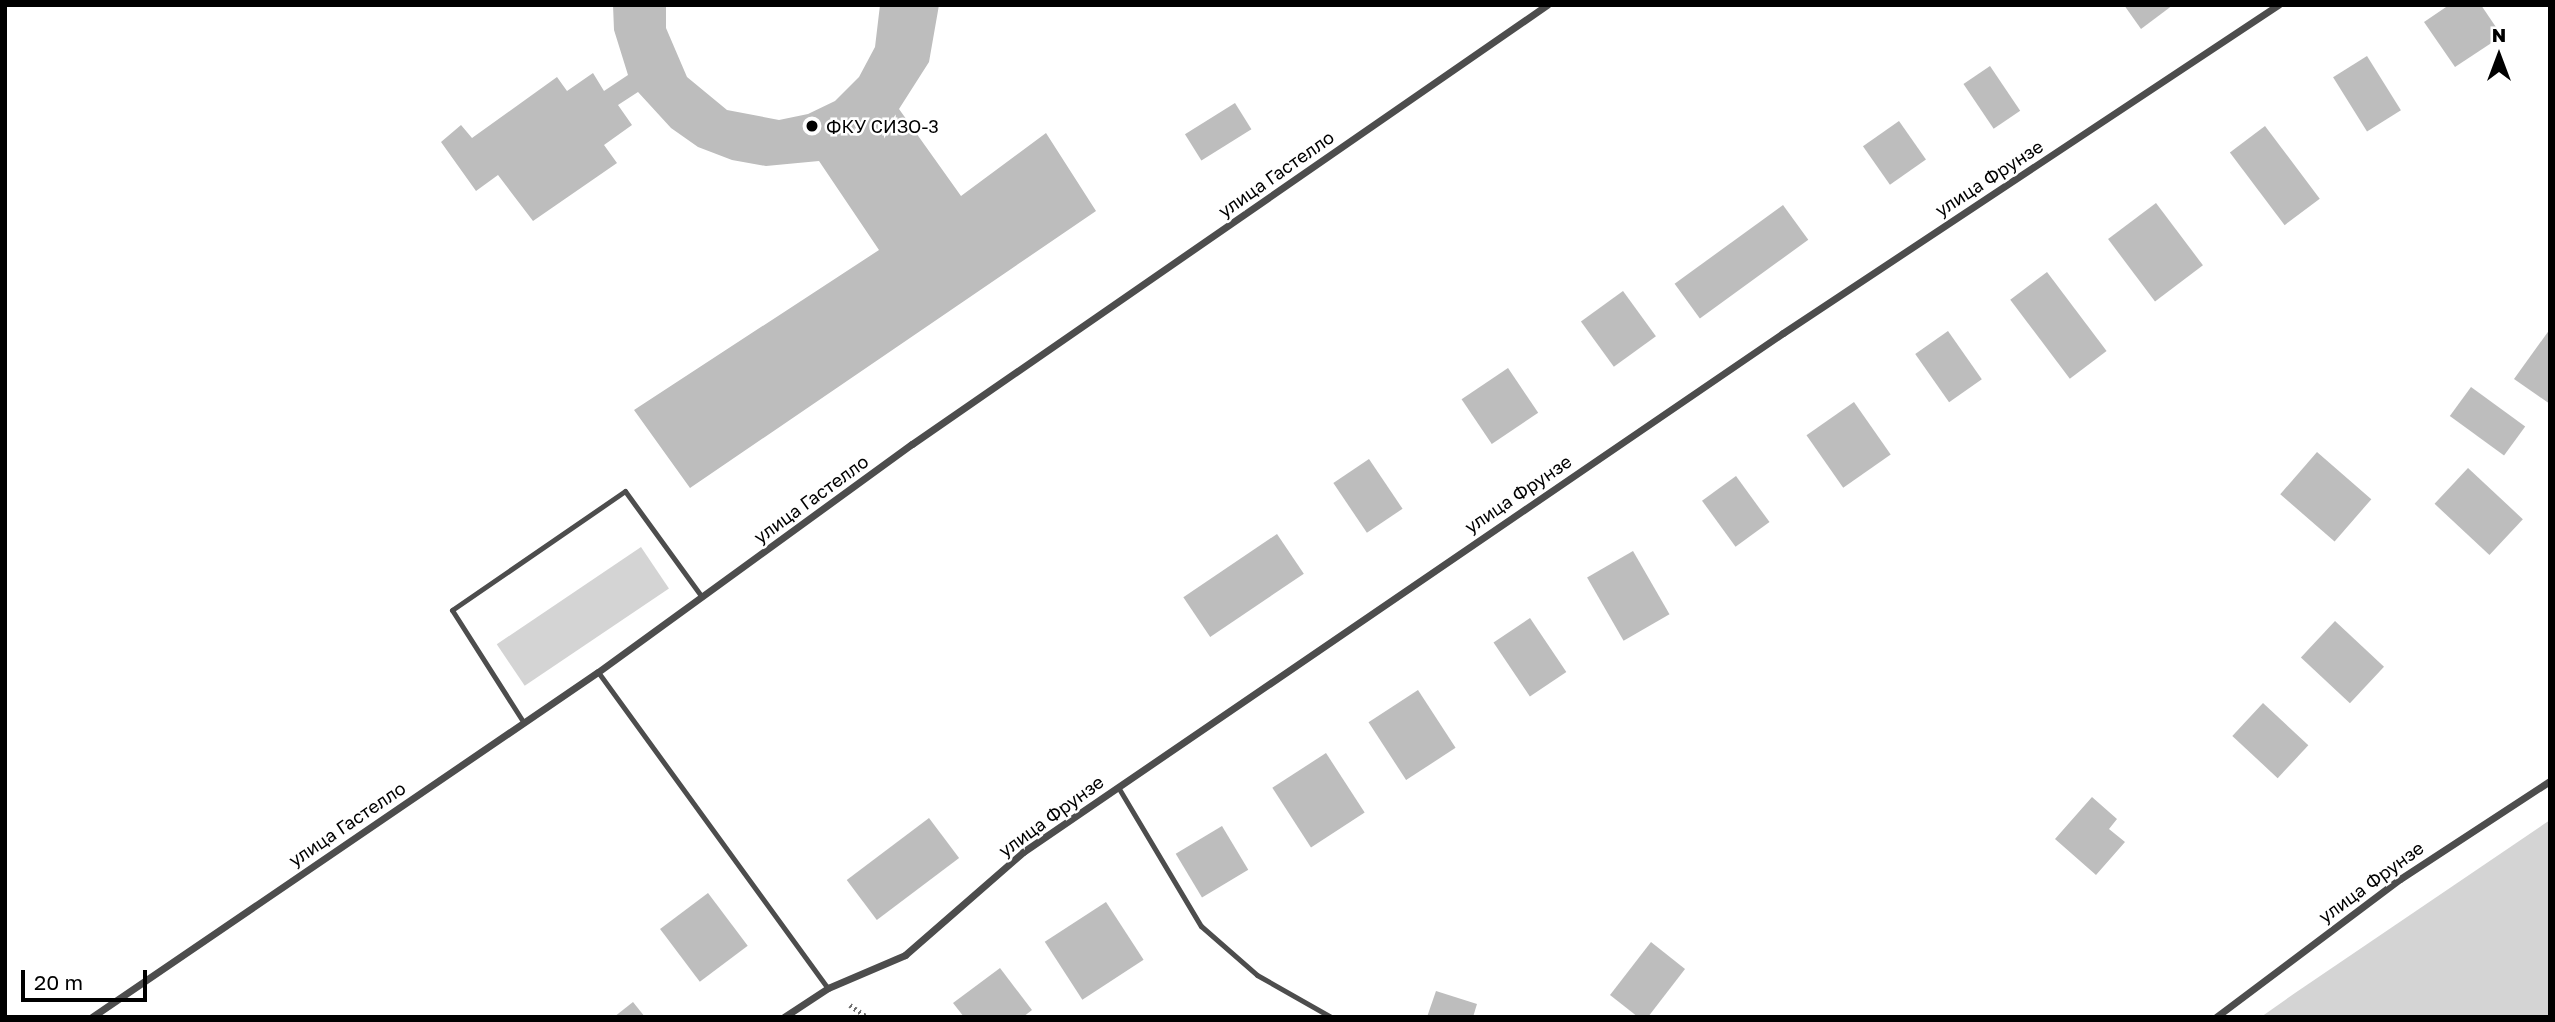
<!DOCTYPE html>
<meta charset="utf-8">
<style>
body{margin:0}
#map{position:relative;width:2555px;height:1022px;overflow:hidden;background:#fff;font-family:"Golos Text",sans-serif}
div>[style]{position:absolute}
[style*='--x']{left:calc(var(--x)*1px);top:calc(var(--y)*1px);width:calc(var(--w)*1px);rotate:calc(var(--a)*1deg)}
.green>*{inset:0;background:#d4d4d4;transform-origin:0 0}
.building>*{inset:0;background:#bdbdbd;transform-origin:0 0}
.path>*{height:4.5px;margin-top:-2.25px;transform-origin:0;background:repeating-linear-gradient(90deg,#6f6f6f 0 2px,transparent 0 5.5px)}
.lane>*{height:5px;margin:-2.5px;padding:0 2.5px;transform-origin:2.5px;border-radius:2.5px;background:#4d4d4d}
.street>*{height:7px;margin:-3.5px;padding:0 3.5px;transform-origin:3.5px;border-radius:3.5px;background:#4d4d4d}
.dots>*{width:19px;height:19px;translate:-50% -50%;box-sizing:border-box;border:4px solid #fff;border-radius:50%}
span{translate:-50% -50%;white-space:nowrap;text-align:center;line-height:1.15;-webkit-text-stroke:5px #fff;paint-order:stroke}
.poi-label{font-size:18px;color:#000}
.left{translate:0 -50%;text-align:left}
.street-label{font-size:18px;color:#000}
.frame{position:absolute;inset:0;border:7px solid #000;pointer-events:none}
.north{position:absolute;left:2464px;top:21px;width:70px;height:70px;-webkit-text-stroke:5px #fff;paint-order:stroke;rotate:0deg;font-size:19px;font-weight:700;line-height:28px;text-align:center;color:#000}
.north::after{content:'';display:block;margin:auto;width:24px;height:32px;background:#000;clip-path:polygon(50% 0,100% 100%,50% 72%,0 100%)}
.scale{position:absolute;left:21px;top:970px;width:126px;height:32px;box-sizing:border-box;border:4px solid #000;border-top:0;padding-left:9px;font-size:21px;line-height:24px;white-space:nowrap;color:#000;-webkit-text-stroke:5px #fff;paint-order:stroke}
</style>
<div id="map">
<div class="green">
<div style="left:641px;top:547px;width:50px;height:174px;rotate:56deg"></div>
<div style="clip-path:polygon(2550px 820px,2550px 1017px,2261px 1017px,2295px 993px)"></div>
</div>
<div class="building">
<div style="clip-path:polygon(613px 5px,666px 5px,666px 28px,687px 77px,727px 110px,779px 120px,808px 114px,835px 101px,859px 77px,875px 47px,880px 5px,939px 5px,929px 62px,899px 109px,961px 196px,1046px 133px,1096px 211px,690px 488px,634px 410px,879px 250px,819px 161px,766px 166px,732px 160px,698px 147px,671px 128px,638px 92px,618px 105px,632px 125px,604px 145px,617px 163px,533px 221px,498px 175px,476px 191px,441px 142px,461px 125px,472px 138px,557px 77px,567px 91px,593px 73px,604px 91px,628px 75px,614px 30px)"></div>
<div style="clip-path:polygon(2124px 5px,2173px 5px,2141px 29px)"></div>
<div style="clip-path:polygon(2449px 5px,2481px 5px,2502px 36px,2455px 67px,2424px 22px)"></div>
<div style="left:2367px;top:56px;width:64px;height:40px;rotate:58deg"></div>
<div style="left:1990px;top:66px;width:54px;height:32px;rotate:56deg"></div>
<div style="left:1235px;top:103px;width:31px;height:59px;rotate:58deg"></div>
<div style="left:1899px;top:121px;width:47px;height:44px;rotate:55deg"></div>
<div style="left:2265px;top:126px;width:91px;height:44px;rotate:53deg"></div>
<div style="left:2156px;top:203px;width:78px;height:60px;rotate:53deg"></div>
<div style="left:1783px;top:205px;width:43px;height:134px;rotate:54deg"></div>
<div style="left:2047px;top:272px;width:99px;height:46px;rotate:53deg"></div>
<div style="left:1623px;top:291px;width:56px;height:52px;rotate:54deg"></div>
<div style="clip-path:polygon(2550px 329px,2550px 404px,2514px 379px)"></div>
<div style="left:1948px;top:331px;width:59px;height:40px;rotate:55deg"></div>
<div style="left:1508px;top:368px;width:54px;height:56px;rotate:56deg"></div>
<div style="left:2471px;top:387px;width:67px;height:36px;rotate:36deg"></div>
<div style="left:1854px;top:402px;width:64px;height:58px;rotate:55deg"></div>
<div style="left:2317px;top:452px;width:72px;height:56px;rotate:41deg"></div>
<div style="left:1369px;top:459px;width:60px;height:43px;rotate:56deg"></div>
<div style="left:2468px;top:468px;width:75px;height:49px;rotate:43deg"></div>
<div style="left:1736px;top:476px;width:57px;height:42px;rotate:54deg"></div>
<div style="left:1277px;top:534px;width:48px;height:113px;rotate:56deg"></div>
<div style="left:1633px;top:551px;width:73px;height:53px;rotate:60deg"></div>
<div style="left:1530px;top:618px;width:65px;height:44px;rotate:56deg"></div>
<div style="left:2335px;top:621px;width:67px;height:50px;rotate:43deg"></div>
<div style="left:1418px;top:690px;width:69px;height:59px;rotate:57deg"></div>
<div style="left:2263px;top:703px;width:62px;height:45px;rotate:43deg"></div>
<div style="left:1326px;top:753px;width:71px;height:64px;rotate:57deg"></div>
<div style="clip-path:polygon(2092px 797px,2117px 819px,2109px 829px,2125px 842px,2096px 875px,2055px 839px)"></div>
<div style="left:929px;top:818px;width:50px;height:103px;rotate:53deg"></div>
<div style="left:1222px;top:826px;width:51px;height:54px;rotate:59deg"></div>
<div style="left:708px;top:893px;width:66px;height:60px;rotate:53deg"></div>
<div style="left:1106px;top:902px;width:69px;height:73px;rotate:57deg"></div>
<div style="clip-path:polygon(1651px 942px,1685px 969px,1648px 1017px,1638px 1017px,1610px 995px)"></div>
<div style="clip-path:polygon(1000px 968px,1032px 1010px,1023px 1017px,964px 1017px,953px 1003px)"></div>
<div style="clip-path:polygon(1436px 991px,1477px 1004px,1473px 1017px,1427px 1017px)"></div>
<div style="clip-path:polygon(633px 1002px,645px 1017px,614px 1017px)"></div>
</div>
<div class="path">
<div style="--x:850;--y:1005;--w:21;--a:35"></div>
</div>
<div class="lane">
<div style="--x:598;--y:672;--w:391;--a:54"></div>
<div style="--x:524;--y:723;--w:134;--a:-122.5"></div>
<div style="--x:452;--y:610;--w:210;--a:-34.5"></div>
<div style="--x:625;--y:491;--w:131;--a:54"></div>
<div style="--x:1118;--y:787;--w:162;--a:59.2"></div>
<div style="--x:1201;--y:926;--w:74;--a:41.2"></div>
<div style="--x:1257;--y:975;--w:85;--a:29.6"></div>
</div>
<div class="street">
<div style="--x:92;--y:1017;--w:612;--a:-34.29"></div>
<div style="--x:598;--y:672;--w:388;--a:-36"></div>
<div style="--x:912;--y:444;--w:772;--a:-34.66"></div>
<div style="--x:784;--y:1017;--w:53;--a:-33.4"></div>
<div style="--x:828;--y:988;--w:84;--a:-23.2"></div>
<div style="--x:905;--y:955;--w:157;--a:-41.1"></div>
<div style="--x:1023;--y:852;--w:920;--a:-34.33"></div>
<div style="--x:1783;--y:333;--w:594;--a:-33.53"></div>
<div style="--x:2216;--y:1017;--w:230;--a:-36.9"></div>
<div style="--x:2400;--y:879;--w:179;--a:-33.2"></div>
</div>
<div class="dots">
<div style="left:812px;top:126px;background:#000"></div>
</div>
<div class="poi-label">
<span class="left" style="left:826px;top:126px">ФКУ СИЗО-3</span>
</div>
<div class="street-label">
<span style="left:1276px;top:174px;rotate:-35deg">улица Гастелло</span>
<span style="left:1989px;top:178px;rotate:-33deg">улица Фрунзе</span>
<span style="left:1518px;top:494px;rotate:-34deg">улица Фрунзе</span>
<span style="left:811px;top:499px;rotate:-36deg">улица Гастелло</span>
<span style="left:1051px;top:816px;rotate:-36deg">улица Фрунзе</span>
<span style="left:347px;top:824px;rotate:-34deg">улица Гастелло</span>
<span style="left:2371px;top:882px;rotate:-36deg">улица Фрунзе</span>
</div>
<div class="frame"></div>
<div class="north">N</div>
<div class="scale">20 m</div>
</div>
